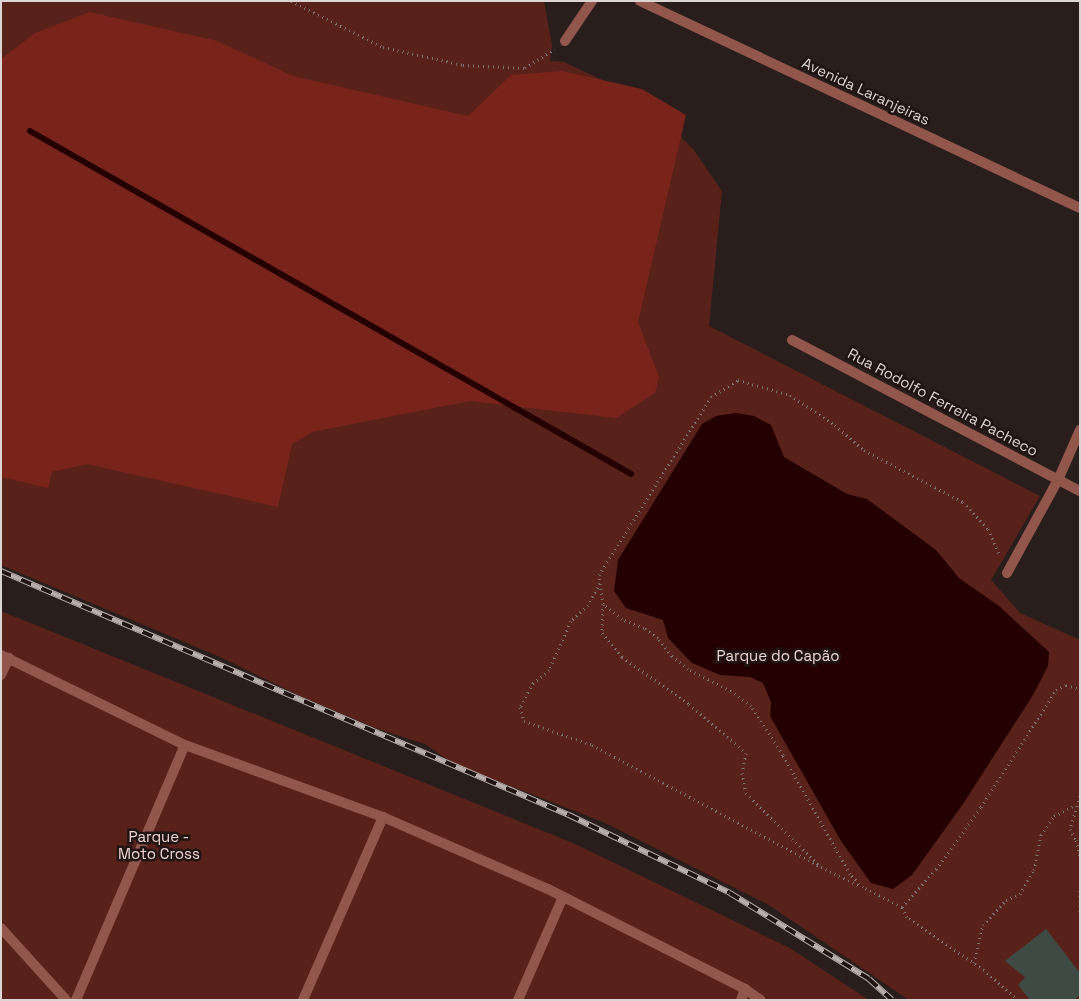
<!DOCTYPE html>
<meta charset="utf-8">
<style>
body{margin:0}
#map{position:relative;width:1081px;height:1001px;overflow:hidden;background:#2a1e1c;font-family:"Space Grotesk",sans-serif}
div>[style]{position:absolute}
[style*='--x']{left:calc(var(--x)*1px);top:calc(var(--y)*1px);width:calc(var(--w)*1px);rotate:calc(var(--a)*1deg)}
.green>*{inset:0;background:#58221a}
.forest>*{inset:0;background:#78241a}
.water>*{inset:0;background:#250000}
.stream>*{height:6px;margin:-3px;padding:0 3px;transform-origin:3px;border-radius:3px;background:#250000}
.building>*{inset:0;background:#3e4b44}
.path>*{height:3px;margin-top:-1.5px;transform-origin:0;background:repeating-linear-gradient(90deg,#7c7270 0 1px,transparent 0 5px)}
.street>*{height:10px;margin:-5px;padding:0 5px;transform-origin:5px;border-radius:5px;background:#91564c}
.rail>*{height:5.5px;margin-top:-2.75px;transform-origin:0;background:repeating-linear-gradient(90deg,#201513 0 11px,#b8afad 0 22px);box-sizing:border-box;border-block:1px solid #b8afad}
span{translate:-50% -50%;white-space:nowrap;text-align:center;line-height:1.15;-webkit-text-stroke:5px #201513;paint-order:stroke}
.street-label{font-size:15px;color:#dcd4d2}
.park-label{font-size:15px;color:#f0d6d1}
.frame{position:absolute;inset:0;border:2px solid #dcd4d2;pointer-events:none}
</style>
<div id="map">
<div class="green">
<div style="clip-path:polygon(1px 1px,544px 1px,552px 45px,550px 61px,564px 62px,615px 86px,652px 109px,693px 149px,722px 191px,709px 326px,1040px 496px,991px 580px,1020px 613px,1080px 640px,1080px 1000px,909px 1000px,769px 905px,603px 822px,454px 764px,425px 744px,378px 729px,300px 696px,220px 657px,1px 565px)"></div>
<div style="clip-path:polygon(1px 611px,573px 843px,788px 947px,869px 1000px,1px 1000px)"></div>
</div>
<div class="forest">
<div style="clip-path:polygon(90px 12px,217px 41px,293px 76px,468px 116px,511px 75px,562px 71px,642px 89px,686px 115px,638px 322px,659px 377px,655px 393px,616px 418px,470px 401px,312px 432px,292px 444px,278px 507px,87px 464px,52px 472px,48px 488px,1px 477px,1px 59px,35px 33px)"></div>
</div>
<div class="water">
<div style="clip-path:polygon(736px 413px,754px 416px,771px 425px,784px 457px,847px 494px,867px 499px,936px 550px,959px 578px,999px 606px,1049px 652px,1048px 666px,1033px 695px,963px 804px,912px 875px,893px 889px,871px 883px,841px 841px,770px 716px,771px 702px,763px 683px,750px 677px,720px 675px,692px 663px,668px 638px,663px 620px,626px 608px,614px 591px,618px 560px,702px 424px,716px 416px)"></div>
</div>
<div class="stream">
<div style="--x:30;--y:131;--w:692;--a:29.71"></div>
</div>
<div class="building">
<div style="clip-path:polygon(1046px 929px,1080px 973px,1080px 995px,1074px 1000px,1030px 1000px,1018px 985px,1025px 977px,1005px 961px)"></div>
</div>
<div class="path">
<div style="--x:291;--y:1;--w:103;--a:26.6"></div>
<div style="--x:383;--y:47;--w:82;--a:12.7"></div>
<div style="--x:463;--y:65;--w:62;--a:2.8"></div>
<div style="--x:525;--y:68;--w:35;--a:-33"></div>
<div style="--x:600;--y:583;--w:25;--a:119"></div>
<div style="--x:588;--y:605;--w:23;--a:137"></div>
<div style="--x:571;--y:621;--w:54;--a:114.2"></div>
<div style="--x:549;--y:670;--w:21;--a:141"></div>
<div style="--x:533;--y:683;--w:27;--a:118"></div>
<div style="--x:520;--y:707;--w:15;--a:74"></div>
<div style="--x:524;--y:721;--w:72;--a:19.4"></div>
<div style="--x:592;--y:745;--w:259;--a:28"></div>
<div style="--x:603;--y:604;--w:29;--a:92"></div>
<div style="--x:602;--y:633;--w:31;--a:50"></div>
<div style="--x:622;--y:657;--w:82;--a:35"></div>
<div style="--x:689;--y:704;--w:75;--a:40.7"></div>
<div style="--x:746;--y:753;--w:20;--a:101"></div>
<div style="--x:742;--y:773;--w:20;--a:79"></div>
<div style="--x:746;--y:793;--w:105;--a:44.6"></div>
<div style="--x:821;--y:867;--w:43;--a:26"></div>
<div style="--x:1080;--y:796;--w:34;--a:107"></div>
<div style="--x:1070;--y:829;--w:13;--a:61"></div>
<div style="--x:1076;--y:840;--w:18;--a:77"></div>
<div style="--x:1080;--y:890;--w:24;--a:90"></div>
<div style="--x:902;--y:907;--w:44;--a:-152.9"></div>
<div style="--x:863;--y:887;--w:18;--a:-135"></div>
<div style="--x:850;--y:874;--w:137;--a:-119.4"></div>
<div style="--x:783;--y:755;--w:59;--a:-123.1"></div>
<div style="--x:751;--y:706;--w:25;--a:-143"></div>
<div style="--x:731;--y:691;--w:48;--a:-152.9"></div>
<div style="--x:688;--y:669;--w:21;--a:-141"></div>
<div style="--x:672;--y:656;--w:23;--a:-128"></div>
<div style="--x:658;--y:638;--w:17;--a:-144"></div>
<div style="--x:644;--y:628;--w:24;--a:-158"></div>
<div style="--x:622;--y:619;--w:24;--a:-142"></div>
<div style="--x:603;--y:604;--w:29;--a:-98"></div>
<div style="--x:599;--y:575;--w:210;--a:-57.8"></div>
<div style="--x:711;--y:397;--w:32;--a:-32"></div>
<div style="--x:738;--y:380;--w:54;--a:16.1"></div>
<div style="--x:790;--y:395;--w:54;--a:33.7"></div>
<div style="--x:835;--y:425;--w:38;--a:41"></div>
<div style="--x:864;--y:450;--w:112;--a:27.7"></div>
<div style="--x:963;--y:502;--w:37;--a:47"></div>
<div style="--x:988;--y:529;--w:27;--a:66"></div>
<div style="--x:974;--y:963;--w:39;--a:-77"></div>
<div style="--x:983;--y:925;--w:34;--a:-47"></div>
<div style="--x:1006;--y:900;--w:15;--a:-23"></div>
<div style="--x:1020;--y:894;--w:28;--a:-60"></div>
<div style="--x:1034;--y:870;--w:36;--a:-79"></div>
<div style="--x:1041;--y:835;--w:23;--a:-56"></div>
<div style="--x:1054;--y:816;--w:22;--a:-27"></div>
<div style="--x:1018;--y:1000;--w:45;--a:-138.6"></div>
<div style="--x:984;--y:970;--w:93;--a:-145.5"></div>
<div style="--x:907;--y:917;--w:11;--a:-117"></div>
<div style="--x:902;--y:907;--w:51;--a:-48.2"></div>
<div style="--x:936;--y:869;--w:77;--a:-54"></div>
<div style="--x:981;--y:807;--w:139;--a:-57.3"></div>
<div style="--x:1056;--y:690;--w:11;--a:-27"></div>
<div style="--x:1066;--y:685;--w:15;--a:16"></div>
</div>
<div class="street">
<div style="--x:640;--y:1;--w:486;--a:25.2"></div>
<div style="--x:565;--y:41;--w:48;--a:-56"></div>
<div style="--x:792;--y:340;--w:325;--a:27.7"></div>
<div style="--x:1007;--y:573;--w:106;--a:-61.3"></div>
<div style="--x:1058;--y:480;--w:55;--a:-66.3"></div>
<div style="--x:1;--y:655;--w:205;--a:26.1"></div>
<div style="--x:185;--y:745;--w:211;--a:20"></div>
<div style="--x:383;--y:817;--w:180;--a:23.6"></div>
<div style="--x:548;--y:889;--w:221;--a:26.9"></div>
<div style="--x:745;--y:989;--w:19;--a:35"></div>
<div style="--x:1;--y:675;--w:19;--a:-65"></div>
<div style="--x:1;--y:928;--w:97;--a:47.9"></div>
<div style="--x:76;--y:1000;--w:277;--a:-66.9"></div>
<div style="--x:303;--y:1000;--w:200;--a:-66.4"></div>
<div style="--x:518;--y:1000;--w:112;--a:-66.4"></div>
<div style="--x:741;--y:1000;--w:12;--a:-70"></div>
</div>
<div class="rail">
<div style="--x:1;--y:571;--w:618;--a:23.25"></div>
<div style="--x:569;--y:815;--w:179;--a:25.8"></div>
<div style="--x:730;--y:893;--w:163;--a:31.7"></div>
<div style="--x:869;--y:979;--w:31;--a:42"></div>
</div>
<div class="street-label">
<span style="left:866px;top:91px;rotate:25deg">Avenida Laranjeiras</span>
<span style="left:943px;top:402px;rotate:28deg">Rua Rodolfo Ferreira Pacheco</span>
</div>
<div class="park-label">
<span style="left:778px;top:656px">Parque do Capão</span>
<span style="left:159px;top:845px">Parque -<br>Moto Cross</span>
</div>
<div class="frame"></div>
</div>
